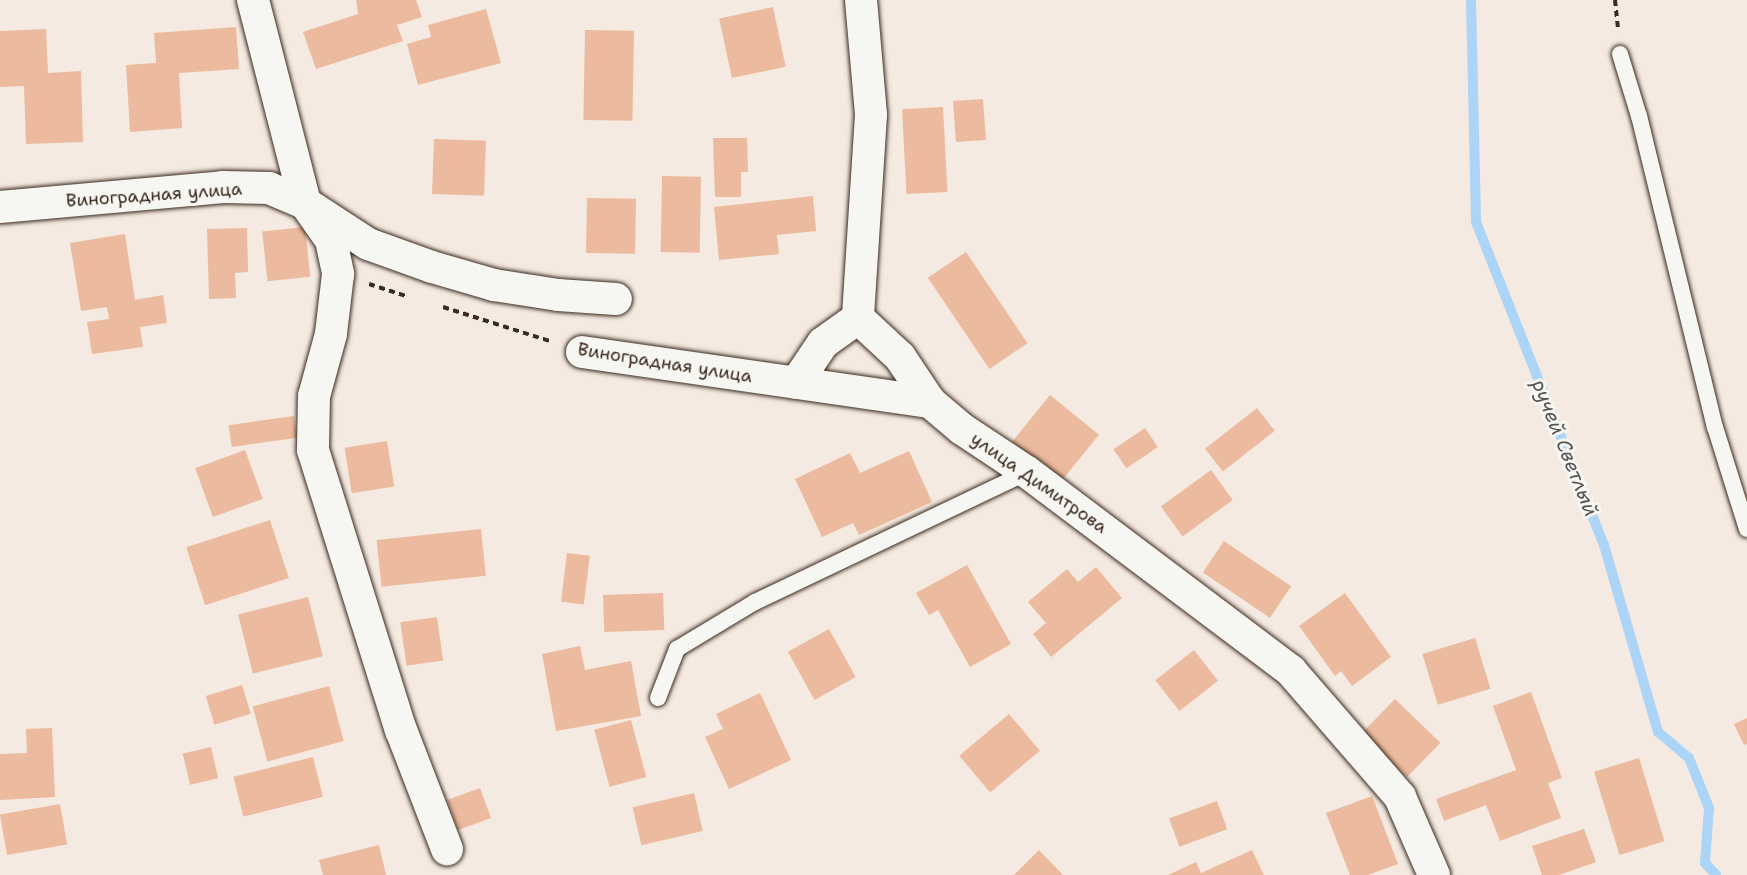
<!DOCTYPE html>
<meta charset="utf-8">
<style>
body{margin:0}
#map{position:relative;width:1747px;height:875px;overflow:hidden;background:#f4eae1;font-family:"Shantell Sans",sans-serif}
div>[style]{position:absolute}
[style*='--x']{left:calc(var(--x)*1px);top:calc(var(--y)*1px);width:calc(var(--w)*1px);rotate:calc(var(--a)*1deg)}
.stream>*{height:10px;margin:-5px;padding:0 5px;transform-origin:5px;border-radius:5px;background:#abd4f6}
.building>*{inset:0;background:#ecba9e;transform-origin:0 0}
.path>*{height:4px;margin-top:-2px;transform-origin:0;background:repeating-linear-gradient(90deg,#3b2a1e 0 6px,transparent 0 10.5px)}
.roads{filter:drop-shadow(0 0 2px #3b2a1e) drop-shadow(0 0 2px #3b2a1e)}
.lane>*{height:16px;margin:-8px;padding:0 8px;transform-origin:8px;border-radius:8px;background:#f6f6f2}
.street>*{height:32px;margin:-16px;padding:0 16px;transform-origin:16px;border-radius:16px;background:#f6f6f2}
span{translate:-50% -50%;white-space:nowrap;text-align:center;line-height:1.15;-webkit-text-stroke:6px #f6f6f2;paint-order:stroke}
.street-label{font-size:18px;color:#3b2a1e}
.water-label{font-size:20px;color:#575454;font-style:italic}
</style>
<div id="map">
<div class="stream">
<div style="--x:1471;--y:0;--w:222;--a:88.7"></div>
<div style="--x:1476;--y:222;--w:347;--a:68.4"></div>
<div style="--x:1604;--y:545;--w:195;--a:73.9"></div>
<div style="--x:1658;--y:732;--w:40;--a:40"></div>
<div style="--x:1689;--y:758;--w:54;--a:68.2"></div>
<div style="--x:1709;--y:808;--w:55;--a:94.2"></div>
<div style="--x:1705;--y:863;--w:16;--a:47"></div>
</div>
<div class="building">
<div style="clip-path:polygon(356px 0,416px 0,422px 17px,397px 25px,403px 41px,316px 69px,303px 32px,358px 14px)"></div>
<div style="left:773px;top:7px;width:61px;height:55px;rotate:78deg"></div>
<div style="clip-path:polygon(486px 9px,501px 63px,418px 85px,407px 44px,431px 37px,428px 25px)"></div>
<div style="clip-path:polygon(236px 27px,239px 69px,179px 73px,182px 128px,130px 132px,126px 65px,156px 63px,154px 33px)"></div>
<div style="clip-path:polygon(46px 29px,48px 73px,81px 71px,83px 142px,26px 144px,24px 86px,0 87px,0 31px)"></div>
<div style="left:585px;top:30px;width:49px;height:90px;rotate:1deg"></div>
<div style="left:983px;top:99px;width:41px;height:30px;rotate:86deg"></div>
<div style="left:943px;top:107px;width:85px;height:41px;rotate:87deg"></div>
<div style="clip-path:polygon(713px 138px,747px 138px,748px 172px,741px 172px,741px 197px,715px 197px)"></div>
<div style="left:434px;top:139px;width:52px;height:55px;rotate:2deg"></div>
<div style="left:662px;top:176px;width:39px;height:76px;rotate:1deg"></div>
<div style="clip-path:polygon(813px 196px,816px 231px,777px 235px,779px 254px,719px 260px,714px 207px)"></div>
<div style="left:587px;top:198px;width:49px;height:55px;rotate:1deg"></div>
<div style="left:305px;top:227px;width:50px;height:43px;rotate:84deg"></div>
<div style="clip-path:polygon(247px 228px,248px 272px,235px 273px,236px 298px,209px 299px,207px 229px)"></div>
<div style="clip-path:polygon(125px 234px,135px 300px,163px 295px,167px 323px,140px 327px,143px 347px,92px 354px,87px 322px,109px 319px,107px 307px,81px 311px,70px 243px)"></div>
<div style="left:966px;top:252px;width:110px;height:46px;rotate:56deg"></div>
<div style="left:1050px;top:395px;width:63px;height:60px;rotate:39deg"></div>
<div style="left:1257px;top:408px;width:29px;height:66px;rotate:52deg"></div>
<div style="left:294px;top:416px;width:22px;height:66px;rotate:82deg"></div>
<div style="left:1145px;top:428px;width:23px;height:38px;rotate:56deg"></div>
<div style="left:387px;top:441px;width:46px;height:43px;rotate:81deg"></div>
<div style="left:245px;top:450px;width:52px;height:53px;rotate:70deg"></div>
<div style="clip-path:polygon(909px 451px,932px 502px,859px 535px,853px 523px,822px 537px,795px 479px,850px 453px,860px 473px)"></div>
<div style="left:1211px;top:470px;width:37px;height:62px;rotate:54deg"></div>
<div style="left:270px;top:520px;width:61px;height:88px;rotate:72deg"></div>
<div style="left:481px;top:529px;width:47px;height:105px;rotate:84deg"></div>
<div style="left:1224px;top:541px;width:81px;height:38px;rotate:34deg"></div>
<div style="left:567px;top:553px;width:23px;height:49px;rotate:7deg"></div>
<div style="clip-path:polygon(967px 565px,1011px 644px,970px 667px,938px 610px,929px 615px,916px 593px)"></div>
<div style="clip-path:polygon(1096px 567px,1122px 598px,1051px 657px,1033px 634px,1046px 623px,1028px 602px,1067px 569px,1078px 582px)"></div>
<div style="left:663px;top:593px;width:37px;height:60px;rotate:88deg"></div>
<div style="clip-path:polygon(1345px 593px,1391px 657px,1352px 686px,1341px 671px,1335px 676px,1299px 626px)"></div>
<div style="left:308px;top:597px;width:61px;height:72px;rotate:76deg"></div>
<div style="left:437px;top:617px;width:44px;height:37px;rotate:82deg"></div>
<div style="left:829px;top:629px;width:55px;height:47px;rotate:61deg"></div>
<div style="left:1475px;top:638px;width:53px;height:55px;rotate:73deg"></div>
<div style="clip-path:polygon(580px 646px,585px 670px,631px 661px,641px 716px,556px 731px,542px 654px)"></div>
<div style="left:1194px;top:650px;width:39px;height:49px;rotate:52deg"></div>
<div style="left:242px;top:685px;width:30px;height:38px;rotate:73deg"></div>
<div style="left:329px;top:686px;width:57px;height:79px;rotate:75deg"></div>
<div style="clip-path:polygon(1531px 692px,1562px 778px,1548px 783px,1561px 818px,1500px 841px,1486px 805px,1444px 821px,1436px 799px,1516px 770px,1493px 706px)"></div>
<div style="clip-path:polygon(760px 693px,791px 760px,729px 789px,705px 737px,723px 729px,716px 714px)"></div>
<div style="left:1395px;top:699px;width:63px;height:48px;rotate:44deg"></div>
<div style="left:1009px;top:714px;width:48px;height:65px;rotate:50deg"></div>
<div style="clip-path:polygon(1747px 718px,1747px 744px,1744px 745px,1734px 724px)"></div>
<div style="left:631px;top:720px;width:59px;height:38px;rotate:75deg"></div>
<div style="clip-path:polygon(52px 728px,55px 797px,0 800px,0 754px,27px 753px,26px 729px)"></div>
<div style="left:211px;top:747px;width:32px;height:29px;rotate:77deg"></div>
<div style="left:313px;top:757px;width:41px;height:82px;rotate:76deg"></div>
<div style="left:1639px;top:758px;width:87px;height:47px;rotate:73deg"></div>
<div style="left:480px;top:788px;width:32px;height:35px;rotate:70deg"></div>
<div style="left:694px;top:793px;width:39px;height:63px;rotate:77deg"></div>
<div style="clip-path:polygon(1372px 796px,1398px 864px,1368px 875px,1350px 875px,1326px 813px)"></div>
<div style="left:1217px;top:801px;width:30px;height:51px;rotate:70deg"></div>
<div style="left:60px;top:804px;width:41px;height:61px;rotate:80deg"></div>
<div style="clip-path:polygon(1584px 829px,1596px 862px,1559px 875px,1542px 875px,1532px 846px)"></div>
<div style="clip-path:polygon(379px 845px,386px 875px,323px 875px,319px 860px)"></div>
<div style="clip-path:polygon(1039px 850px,1063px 875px,1014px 875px)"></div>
<div style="clip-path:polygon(1252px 850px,1264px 875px,1168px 875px,1196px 862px,1201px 873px)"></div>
</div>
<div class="path">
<div style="--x:1615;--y:0;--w:29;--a:84"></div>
<div style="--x:369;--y:284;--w:40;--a:18"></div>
<div style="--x:443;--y:307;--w:115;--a:17.7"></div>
</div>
<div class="roads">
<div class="lane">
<div style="--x:1620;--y:54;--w:65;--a:73"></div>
<div style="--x:1639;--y:116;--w:320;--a:76.3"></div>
<div style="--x:1715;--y:427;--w:107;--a:72.6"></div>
<div style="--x:658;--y:698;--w:53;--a:-68.8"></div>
<div style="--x:677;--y:649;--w:91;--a:-31.1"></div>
<div style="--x:755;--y:602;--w:301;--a:-25.5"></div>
</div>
<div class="street">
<div style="--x:253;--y:0;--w:210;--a:75.6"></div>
<div style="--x:305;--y:203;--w:45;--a:54.9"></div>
<div style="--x:331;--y:240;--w:35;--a:78"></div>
<div style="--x:338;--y:274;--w:60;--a:96.7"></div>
<div style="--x:331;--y:334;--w:64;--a:105.3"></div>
<div style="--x:314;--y:396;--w:54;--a:91.1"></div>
<div style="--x:313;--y:450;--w:294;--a:72.6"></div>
<div style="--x:401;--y:730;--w:128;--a:68.9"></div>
<div style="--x:861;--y:0;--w:115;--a:85"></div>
<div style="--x:871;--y:115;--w:203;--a:93.7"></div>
<div style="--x:858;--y:318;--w:57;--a:42.9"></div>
<div style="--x:900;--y:357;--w:54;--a:56.3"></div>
<div style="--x:930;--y:402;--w:42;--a:40.2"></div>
<div style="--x:962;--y:429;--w:78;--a:33.5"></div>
<div style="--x:1027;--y:472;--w:331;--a:37"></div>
<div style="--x:1291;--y:671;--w:167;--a:49.1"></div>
<div style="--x:1400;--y:797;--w:85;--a:66.4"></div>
<div style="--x:0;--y:207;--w:224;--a:-5.1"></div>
<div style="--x:223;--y:187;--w:46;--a:1.2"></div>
<div style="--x:269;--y:188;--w:39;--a:23"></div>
<div style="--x:305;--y:203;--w:75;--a:33.1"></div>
<div style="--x:368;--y:244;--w:68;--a:19.8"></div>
<div style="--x:432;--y:267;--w:65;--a:16.2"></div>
<div style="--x:494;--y:285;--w:65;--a:8.9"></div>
<div style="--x:558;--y:295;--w:58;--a:3.9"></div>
<div style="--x:582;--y:352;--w:352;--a:8.2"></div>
<div style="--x:796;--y:383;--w:48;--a:-56"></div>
<div style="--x:823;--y:343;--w:43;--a:-35.5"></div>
</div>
</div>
<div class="street-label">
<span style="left:154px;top:195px;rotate:-4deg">Виноградная улица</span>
<span style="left:665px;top:363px;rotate:9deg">Виноградная улица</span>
<span style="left:1039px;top:483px;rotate:35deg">улица Димитрова</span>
</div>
<div class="water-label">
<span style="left:1565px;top:448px;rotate:68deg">ручей Светлый</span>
</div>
</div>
